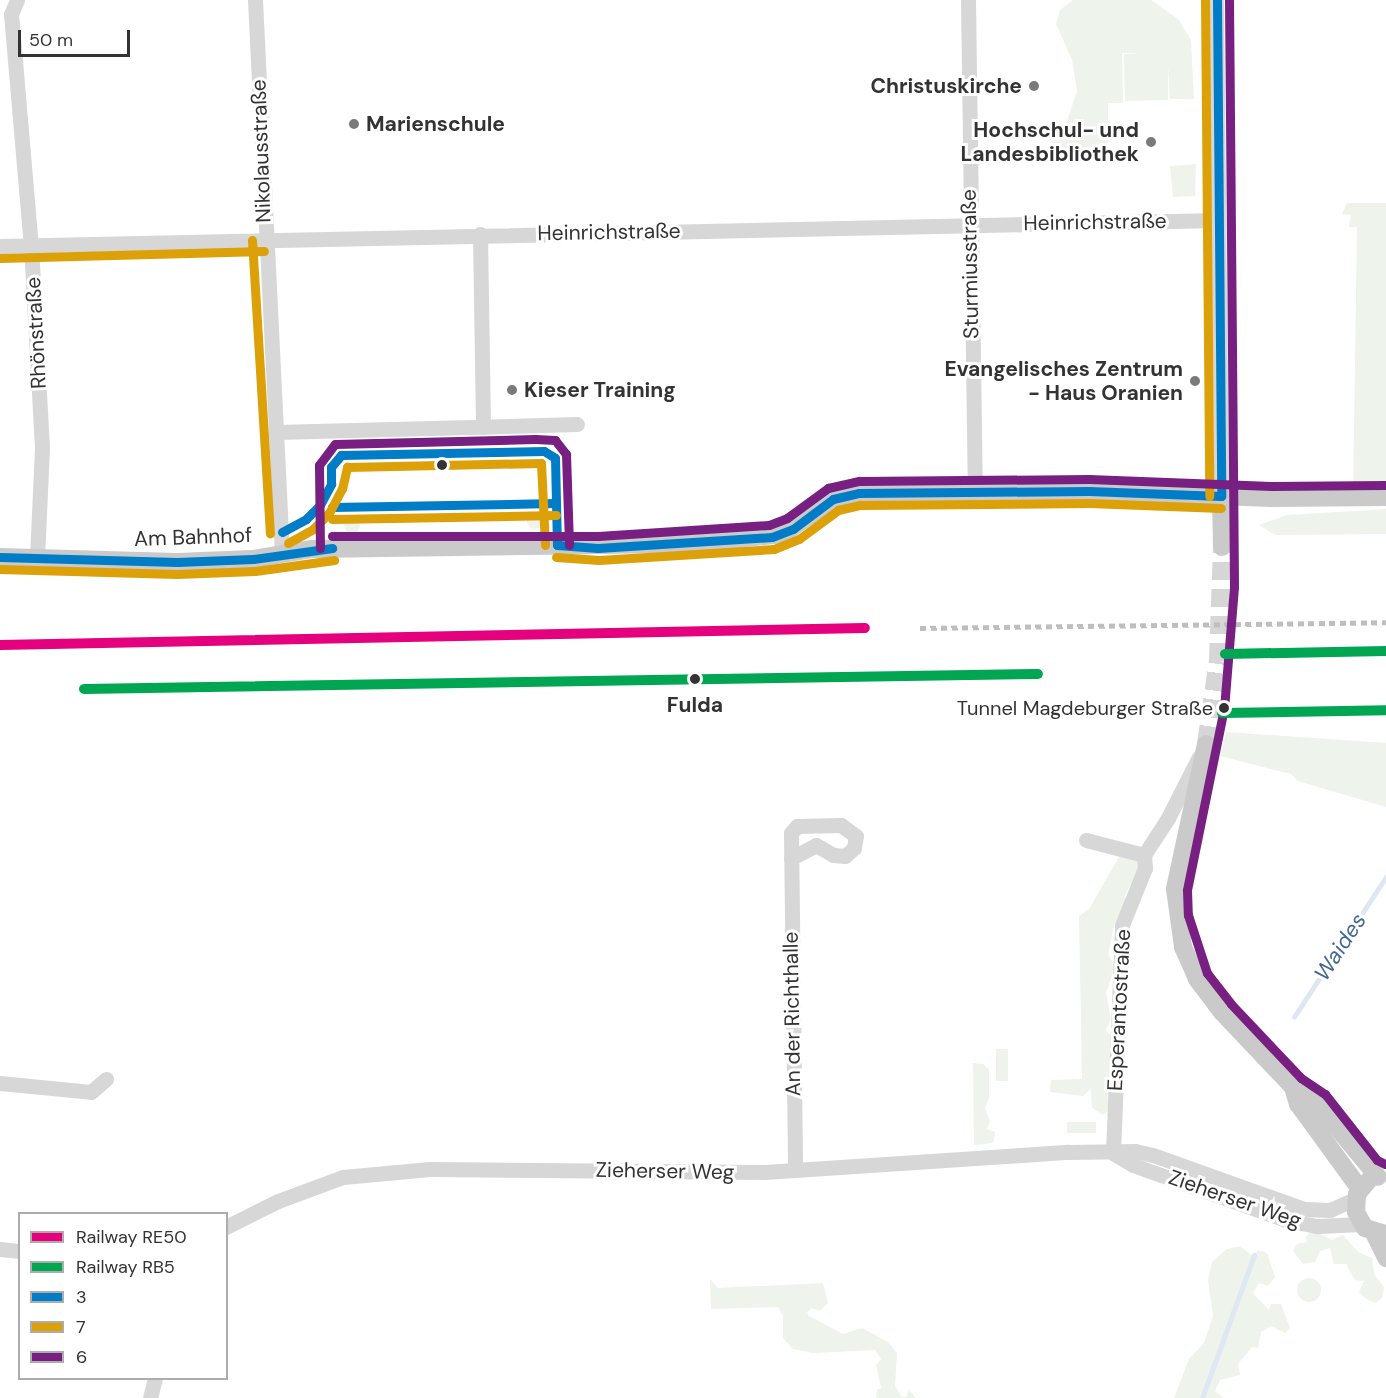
<!DOCTYPE html>
<meta charset="utf-8">
<style>
body{margin:0}
#map{position:relative;width:1386px;height:1398px;overflow:hidden;background:#fff;font-family:"DM Sans",sans-serif}
div>[style]{position:absolute}
[style*='--x']{left:calc(var(--x)*1px);top:calc(var(--y)*1px);width:calc(var(--w)*1px);rotate:calc(var(--a)*1deg)}
.green>*{inset:0;background:#eef3ec;transform-origin:0 0}
.round{border-radius:50%}
.stream>*{height:4.5px;margin:-2.25px;padding:0 2.25px;transform-origin:2.25px;border-radius:2.25px;background:#dfe7f2}
.major-tunnel>*{height:18px;margin-top:-9px;transform-origin:0;background:repeating-linear-gradient(90deg,#d6d6d6 0 18px,transparent 0 27px)}
.minor>*{height:15px;margin:-7.5px;padding:0 7.5px;transform-origin:7.5px;border-radius:7.5px;background:#d7d7d7}
.major>*{height:18px;margin:-9px;padding:0 9px;transform-origin:9px;border-radius:9px;background:#cacaca}
.rail>*{height:4.5px;margin-top:-2.25px;transform-origin:0;background:repeating-linear-gradient(90deg,#bebebe 0 6px,transparent 0 10.5px)}
.bus-1>*{height:9px;margin:-4.5px;padding:0 4.5px;transform-origin:4.5px;border-radius:4.5px;background:#007dc6}
.bus-2>*{height:9px;margin:-4.5px;padding:0 4.5px;transform-origin:4.5px;border-radius:4.5px;background:#dca008}
.bus-3>*{height:9px;margin:-4.5px;padding:0 4.5px;transform-origin:4.5px;border-radius:4.5px;background:#772081}
.rail-1>*{height:10px;margin:-5px;padding:0 5px;transform-origin:5px;border-radius:5px;background:#e5007d}
.rail-2>*{height:10px;margin:-5px;padding:0 5px;transform-origin:5px;border-radius:5px;background:#00a651}
.dots>*{width:16px;height:16px;translate:-50% -50%;box-sizing:border-box;border:3px solid #fff;border-radius:50%}
span{translate:-50% -50%;white-space:nowrap;text-align:center;line-height:1.15;-webkit-text-stroke:6px #fff;paint-order:stroke}
.bus-label{font-size:20px;color:#333}
.right{translate:-100% -50%;text-align:right}
.poi-label{font-size:21px;color:#333;font-weight:700}
.left{translate:0 -50%;text-align:left}
.street-label{font-size:21px;color:#333}
.stop-label{font-size:21px;color:#333;font-weight:700}
.water-label{font-size:22px;color:#446892;font-style:italic}
.legend{position:absolute;left:18px;top:1212px;width:210px;height:168px;box-sizing:border-box;background:#fff;border:2px solid #adadad;margin:0;padding:8px 10px;list-style:none;font-size:18px;color:#333}
.legend li{display:flex;align-items:center;gap:12px;height:30px}
.legend b{width:30px;border:2px solid #adadad}
.scale{position:absolute;left:18px;top:30px;width:112px;height:27px;box-sizing:border-box;border:3px solid #333;border-top:0;padding-left:8px;font-size:18px;line-height:21px;white-space:nowrap;color:#333;-webkit-text-stroke:4px #fff;paint-order:stroke}
</style>
<div id="map">
<div class="green">
<div style="clip-path:polygon(1073px 0,1151px 0,1178px 19px,1191px 40px,1194px 99px,1170px 99px,1168px 65px,1168px 100px,1125px 101px,1124px 54px,1142px 53px,1122px 53px,1123px 103px,1108px 103px,1108px 157px,1044px 150px,1066px 124px,1077px 91px,1072px 60px,1056px 24px,1060px 10px)"></div>
<div style="clip-path:polygon(1196px 164px,1195px 196px,1173px 197px,1170px 166px)"></div>
<div style="clip-path:polygon(1347px 203px,1386px 203px,1386px 496px,1353px 497px,1357px 227px,1349px 227px,1351px 215px,1342px 214px)"></div>
<div style="clip-path:polygon(1386px 509px,1386px 534px,1275px 535px,1259px 525px,1287px 515px)"></div>
<div class="round" style="left:527px;top:513px;width:16px;height:16px"></div>
<div class="round" style="left:344px;top:517px;width:16px;height:16px"></div>
<div style="clip-path:polygon(1226px 732px,1386px 743px,1386px 807px,1298px 781px,1291px 774px,1220px 756px)"></div>
<div style="clip-path:polygon(1123px 850px,1131px 852px,1141px 865px,1125px 895px,1125px 908px,1115px 922px,1108px 954px,1115px 967px,1106px 993px,1111px 1019px,1106px 1030px,1114px 1039px,1111px 1108px,1103px 1115px,1092px 1108px,1091px 1089px,1083px 1096px,1050px 1092px,1051px 1080px,1082px 1079px,1079px 916px,1089px 909px)"></div>
<div style="left:996px;top:1049px;width:12px;height:32px"></div>
<div style="clip-path:polygon(973px 1063px,983px 1064px,989px 1070px,989px 1098px,985px 1108px,990px 1121px,987px 1129px,995px 1132px,994px 1142px,986px 1144px,974px 1145px)"></div>
<div style="left:1067px;top:1122px;width:29px;height:11px"></div>
<div style="clip-path:polygon(1312px 1230px,1332px 1240px,1343px 1235px,1358px 1252px,1372px 1258px,1374px 1274px,1384px 1287px,1382px 1298px,1375px 1303px,1365px 1298px,1359px 1292px,1364px 1281px,1355px 1280px,1346px 1264px,1334px 1264px,1330px 1248px,1320px 1251px,1315px 1262px,1303px 1264px,1293px 1251px,1297px 1244px,1307px 1242px,1306px 1237px)"></div>
<div style="clip-path:polygon(1240px 1246px,1254px 1257px,1258px 1250px,1267px 1253px,1275px 1277px,1268px 1286px,1259px 1283px,1253px 1293px,1269px 1310px,1271px 1304px,1281px 1304px,1290px 1328px,1285px 1333px,1271px 1326px,1261px 1332px,1258px 1348px,1252px 1347px,1238px 1364px,1240px 1375px,1220px 1380px,1215px 1391px,1223px 1398px,1174px 1398px,1189px 1359px,1204px 1343px,1213px 1316px,1208px 1280px,1212px 1262px,1227px 1249px)"></div>
<div class="round" style="left:1297px;top:1278px;width:24px;height:24px"></div>
<div style="clip-path:polygon(710px 1279px,718px 1288px,823px 1283px,828px 1303px,820px 1311px,811px 1308px,807px 1312px,809px 1316px,843px 1334px,862px 1328px,888px 1342px,897px 1353px,895px 1386px,902px 1397px,906px 1397px,909px 1390px,916px 1398px,876px 1398px,877px 1390px,881px 1388px,876px 1365px,881px 1359px,875px 1350px,813px 1353px,793px 1349px,783px 1338px,783px 1316px,778px 1307px,711px 1309px)"></div>
</div>
<div class="stream">
<div style="--x:1294;--y:1017;--w:168;--a:-56.7"></div>
<div style="--x:1202;--y:1398;--w:152;--a:-70"></div>
</div>
<div class="major-tunnel">
<div style="--x:1206;--y:744;--w:84;--a:-81.8"></div>
<div style="--x:1218;--y:661;--w:114;--a:-88"></div>
</div>
<div class="minor">
<div style="--x:17;--y:0;--w:15;--a:113"></div>
<div style="--x:11;--y:14;--w:232;--a:85.1"></div>
<div style="--x:31;--y:245;--w:203;--a:86.9"></div>
<div style="--x:42;--y:448;--w:112;--a:92.6"></div>
<div style="--x:255;--y:0;--w:555;--a:87.21"></div>
<div style="--x:968;--y:0;--w:491;--a:89.2"></div>
<div style="--x:1216;--y:0;--w:496;--a:89.4"></div>
<div style="--x:480;--y:234;--w:193;--a:89.1"></div>
<div style="--x:0;--y:246;--w:1218;--a:-1.22"></div>
<div style="--x:276;--y:432;--w:301;--a:-1.5"></div>
<div style="--x:1086;--y:840;--w:60;--a:14.5"></div>
<div style="--x:791;--y:858;--w:28;--a:-27"></div>
<div style="--x:816;--y:845;--w:20;--a:30"></div>
<div style="--x:833;--y:855;--w:12;--a:5"></div>
<div style="--x:845;--y:856;--w:12;--a:-42"></div>
<div style="--x:854;--y:848;--w:12;--a:-81"></div>
<div style="--x:856;--y:836;--w:19;--a:-144"></div>
<div style="--x:841;--y:825;--w:44;--a:178.7"></div>
<div style="--x:797;--y:826;--w:9;--a:131"></div>
<div style="--x:791;--y:833;--w:337;--a:89.3"></div>
<div style="--x:0;--y:1083;--w:91;--a:5.6"></div>
<div style="--x:91;--y:1092;--w:20;--a:-41"></div>
<div style="--x:1113;--y:1153;--w:228;--a:-87.7"></div>
<div style="--x:1122;--y:925;--w:61;--a:-68"></div>
<div style="--x:1145;--y:868;--w:13;--a:-94"></div>
<div style="--x:1144;--y:855;--w:44;--a:-57"></div>
<div style="--x:1168;--y:818;--w:68;--a:-63.1"></div>
<div style="--x:1113;--y:1153;--w:23;--a:31"></div>
<div style="--x:1133;--y:1165;--w:163;--a:19.8"></div>
<div style="--x:1286;--y:1220;--w:33;--a:11"></div>
<div style="--x:1318;--y:1226;--w:43;--a:-2.7"></div>
<div style="--x:226;--y:1227;--w:58;--a:-26.6"></div>
<div style="--x:278;--y:1201;--w:69;--a:-20.3"></div>
<div style="--x:343;--y:1177;--w:87;--a:-5.3"></div>
<div style="--x:430;--y:1169;--w:335;--a:0.5"></div>
<div style="--x:765;--y:1172;--w:304;--a:-3.8"></div>
<div style="--x:1068;--y:1152;--w:67;--a:-0.9"></div>
<div style="--x:1135;--y:1151;--w:18;--a:13"></div>
<div style="--x:1153;--y:1155;--w:160;--a:19.7"></div>
<div style="--x:1304;--y:1209;--w:26;--a:2"></div>
<div style="--x:1330;--y:1210;--w:27;--a:-24"></div>
<div style="--x:0;--y:1249;--w:20;--a:6"></div>
<div style="--x:150;--y:1398;--w:21;--a:-76"></div>
</div>
<div class="major">
<div style="--x:1221;--y:496;--w:51;--a:88.9"></div>
<div style="--x:0;--y:557;--w:177;--a:1.6"></div>
<div style="--x:177;--y:562;--w:76;--a:-2.3"></div>
<div style="--x:253;--y:559;--w:60;--a:-9.6"></div>
<div style="--x:312;--y:549;--w:379;--a:-0.8"></div>
<div style="--x:691;--y:544;--w:93;--a:-6.2"></div>
<div style="--x:783;--y:534;--w:61;--a:-35"></div>
<div style="--x:833;--y:499;--w:27;--a:-13"></div>
<div style="--x:859;--y:493;--w:230;--a:-0.5"></div>
<div style="--x:1089;--y:491;--w:182;--a:2.2"></div>
<div style="--x:1271;--y:498;--w:115;--a:-0.5"></div>
<div style="--x:1206;--y:744;--w:148;--a:102.1"></div>
<div style="--x:1175;--y:889;--w:59;--a:82.1"></div>
<div style="--x:1183;--y:947;--w:35;--a:66"></div>
<div style="--x:1197;--y:979;--w:41;--a:52.9"></div>
<div style="--x:1222;--y:1012;--w:103;--a:46.6"></div>
<div style="--x:1293;--y:1087;--w:27;--a:33"></div>
<div style="--x:1316;--y:1102;--w:97;--a:50.4"></div>
<div style="--x:1293;--y:1087;--w:18;--a:74"></div>
<div style="--x:1298;--y:1104;--w:105;--a:53.9"></div>
<div style="--x:1368;--y:1181;--w:17;--a:130"></div>
<div style="--x:1357;--y:1194;--w:18;--a:93"></div>
<div style="--x:1356;--y:1212;--w:18;--a:61"></div>
<div style="--x:1365;--y:1228;--w:22;--a:16"></div>
<div style="--x:1374;--y:1233;--w:28;--a:64"></div>
</div>
<div class="rail">
<div style="--x:920;--y:628;--w:466;--a:-0.7"></div>
</div>
<div class="bus-1">
<div style="--x:1217;--y:0;--w:496;--a:89.5"></div>
<div style="--x:332;--y:507;--w:224;--a:-1"></div>
<div style="--x:282;--y:532;--w:27;--a:-28"></div>
<div style="--x:306;--y:519;--w:20;--a:-45"></div>
<div style="--x:320;--y:505;--w:24;--a:-62"></div>
<div style="--x:331;--y:484;--w:17;--a:-90"></div>
<div style="--x:331;--y:467;--w:16;--a:-50"></div>
<div style="--x:341;--y:455;--w:203;--a:-1.1"></div>
<div style="--x:544;--y:451;--w:13;--a:32"></div>
<div style="--x:555;--y:458;--w:87;--a:88.7"></div>
<div style="--x:557;--y:545;--w:41;--a:4.2"></div>
<div style="--x:598;--y:548;--w:174;--a:-3.6"></div>
<div style="--x:772;--y:537;--w:22;--a:-21"></div>
<div style="--x:793;--y:529;--w:50;--a:-36.9"></div>
<div style="--x:833;--y:499;--w:27;--a:-13"></div>
<div style="--x:859;--y:493;--w:230;--a:-0.5"></div>
<div style="--x:1089;--y:491;--w:132;--a:2.2"></div>
<div style="--x:0;--y:557;--w:177;--a:1.6"></div>
<div style="--x:177;--y:562;--w:76;--a:-2.3"></div>
<div style="--x:253;--y:559;--w:80;--a:-7.9"></div>
</div>
<div class="bus-2">
<div style="--x:1205;--y:0;--w:496;--a:89.5"></div>
<div style="--x:252;--y:240;--w:294;--a:86.5"></div>
<div style="--x:0;--y:258;--w:264;--a:-1.5"></div>
<div style="--x:332;--y:519;--w:224;--a:-1"></div>
<div style="--x:288;--y:543;--w:29;--a:-29"></div>
<div style="--x:313;--y:529;--w:23;--a:-45"></div>
<div style="--x:329;--y:513;--w:27;--a:-62"></div>
<div style="--x:342;--y:489;--w:23;--a:-77"></div>
<div style="--x:347;--y:467;--w:194;--a:-1.2"></div>
<div style="--x:541;--y:463;--w:82;--a:87.2"></div>
<div style="--x:556;--y:557;--w:43;--a:4"></div>
<div style="--x:599;--y:560;--w:175;--a:-3.6"></div>
<div style="--x:774;--y:549;--w:27;--a:-22"></div>
<div style="--x:799;--y:539;--w:49;--a:-36.6"></div>
<div style="--x:838;--y:510;--w:23;--a:-13"></div>
<div style="--x:860;--y:505;--w:229;--a:-0.5"></div>
<div style="--x:1089;--y:503;--w:132;--a:2.2"></div>
<div style="--x:0;--y:569;--w:177;--a:1.6"></div>
<div style="--x:177;--y:574;--w:78;--a:-2.2"></div>
<div style="--x:255;--y:571;--w:80;--a:-7.9"></div>
</div>
<div class="bus-3">
<div style="--x:1229;--y:0;--w:587;--a:89.51"></div>
<div style="--x:1234;--y:587;--w:121;--a:94.7"></div>
<div style="--x:1224;--y:708;--w:186;--a:101.5"></div>
<div style="--x:1187;--y:890;--w:25;--a:88"></div>
<div style="--x:1188;--y:915;--w:61;--a:71.9"></div>
<div style="--x:1207;--y:973;--w:39;--a:52"></div>
<div style="--x:1231;--y:1004;--w:102;--a:46.6"></div>
<div style="--x:1301;--y:1078;--w:29;--a:34"></div>
<div style="--x:1325;--y:1094;--w:84;--a:51.8"></div>
<div style="--x:1377;--y:1160;--w:9;--a:27"></div>
<div style="--x:332;--y:536;--w:266;--a:0"></div>
<div style="--x:598;--y:536;--w:171;--a:-3.7"></div>
<div style="--x:769;--y:525;--w:19;--a:-21"></div>
<div style="--x:787;--y:518;--w:51;--a:-36.2"></div>
<div style="--x:828;--y:488;--w:32;--a:-13"></div>
<div style="--x:859;--y:481;--w:230;--a:-0.5"></div>
<div style="--x:1089;--y:479;--w:182;--a:2.2"></div>
<div style="--x:1271;--y:486;--w:115;--a:-0.5"></div>
<div style="--x:320;--y:548;--w:83;--a:-90.7"></div>
<div style="--x:319;--y:465;--w:26;--a:-53"></div>
<div style="--x:335;--y:444;--w:200;--a:-1.4"></div>
<div style="--x:535;--y:439;--w:20;--a:3"></div>
<div style="--x:555;--y:440;--w:18;--a:52"></div>
<div style="--x:566;--y:454;--w:91;--a:88.1"></div>
</div>
<div class="rail-1">
<div style="--x:0;--y:645;--w:865;--a:-1.13"></div>
</div>
<div class="rail-2">
<div style="--x:1225;--y:654;--w:161;--a:-1.1"></div>
<div style="--x:84;--y:689;--w:954;--a:-0.9"></div>
<div style="--x:1222;--y:713;--w:164;--a:-1"></div>
</div>
<div class="dots">
<div style="left:1034px;top:86px;background:#7a7a7a"></div>
<div style="left:354px;top:124px;background:#7a7a7a"></div>
<div style="left:1151px;top:142px;background:#7a7a7a"></div>
<div style="left:1195px;top:381px;background:#7a7a7a"></div>
<div style="left:512px;top:390px;background:#7a7a7a"></div>
<div style="left:442px;top:465px;background:#333"></div>
<div style="left:695px;top:679px;background:#333"></div>
<div style="left:1224px;top:708px;background:#333"></div>
</div>
<div class="bus-label">
<span class="right" style="left:1213px;top:708px">Tunnel Magdeburger Straße</span>
</div>
<div class="poi-label">
<span class="right" style="left:1022px;top:86px">Christuskirche</span>
<span class="left" style="left:366px;top:124px">Marienschule</span>
<span class="right" style="left:1139px;top:142px">Hochschul- und<br>Landesbibliothek</span>
<span class="right" style="left:1183px;top:381px">Evangelisches Zentrum<br>- Haus Oranien</span>
<span class="left" style="left:524px;top:390px">Kieser Training</span>
</div>
<div class="street-label">
<span style="left:261px;top:151px;rotate:-92deg">Nikolausstraße</span>
<span style="left:1095px;top:222px;rotate:-1deg">Heinrichstraße</span>
<span style="left:609px;top:232px;rotate:-1deg">Heinrichstraße</span>
<span style="left:970px;top:264px;rotate:-91deg">Sturmiusstraße</span>
<span style="left:36px;top:333px;rotate:-93deg">Rhönstraße</span>
<span style="left:193px;top:537px;rotate:-2deg">Am Bahnhof</span>
<span style="left:1119px;top:1010px;rotate:-87deg">Esperantostraße</span>
<span style="left:792px;top:1014px;rotate:-91deg">An der Richthalle</span>
<span style="left:665px;top:1171px;rotate:1deg">Zieherser Weg</span>
<span style="left:1235px;top:1199px;rotate:19deg">Zieherser Weg</span>
</div>
<div class="stop-label">
<span style="left:695px;top:705px">Fulda</span>
</div>
<div class="water-label">
<span style="left:1340px;top:947px;rotate:-57deg">Waides</span>
</div>
<ul class="legend">
<li><b style="height:8px;background:#e5007d"></b>Railway RE50</li>
<li><b style="height:8px;background:#00a651"></b>Railway RB5</li>
<li><b style="height:8px;background:#007dc6"></b>3</li>
<li><b style="height:8px;background:#dca008"></b>7</li>
<li><b style="height:8px;background:#772081"></b>6</li>
</ul>
<div class="scale">50 m</div>
</div>
